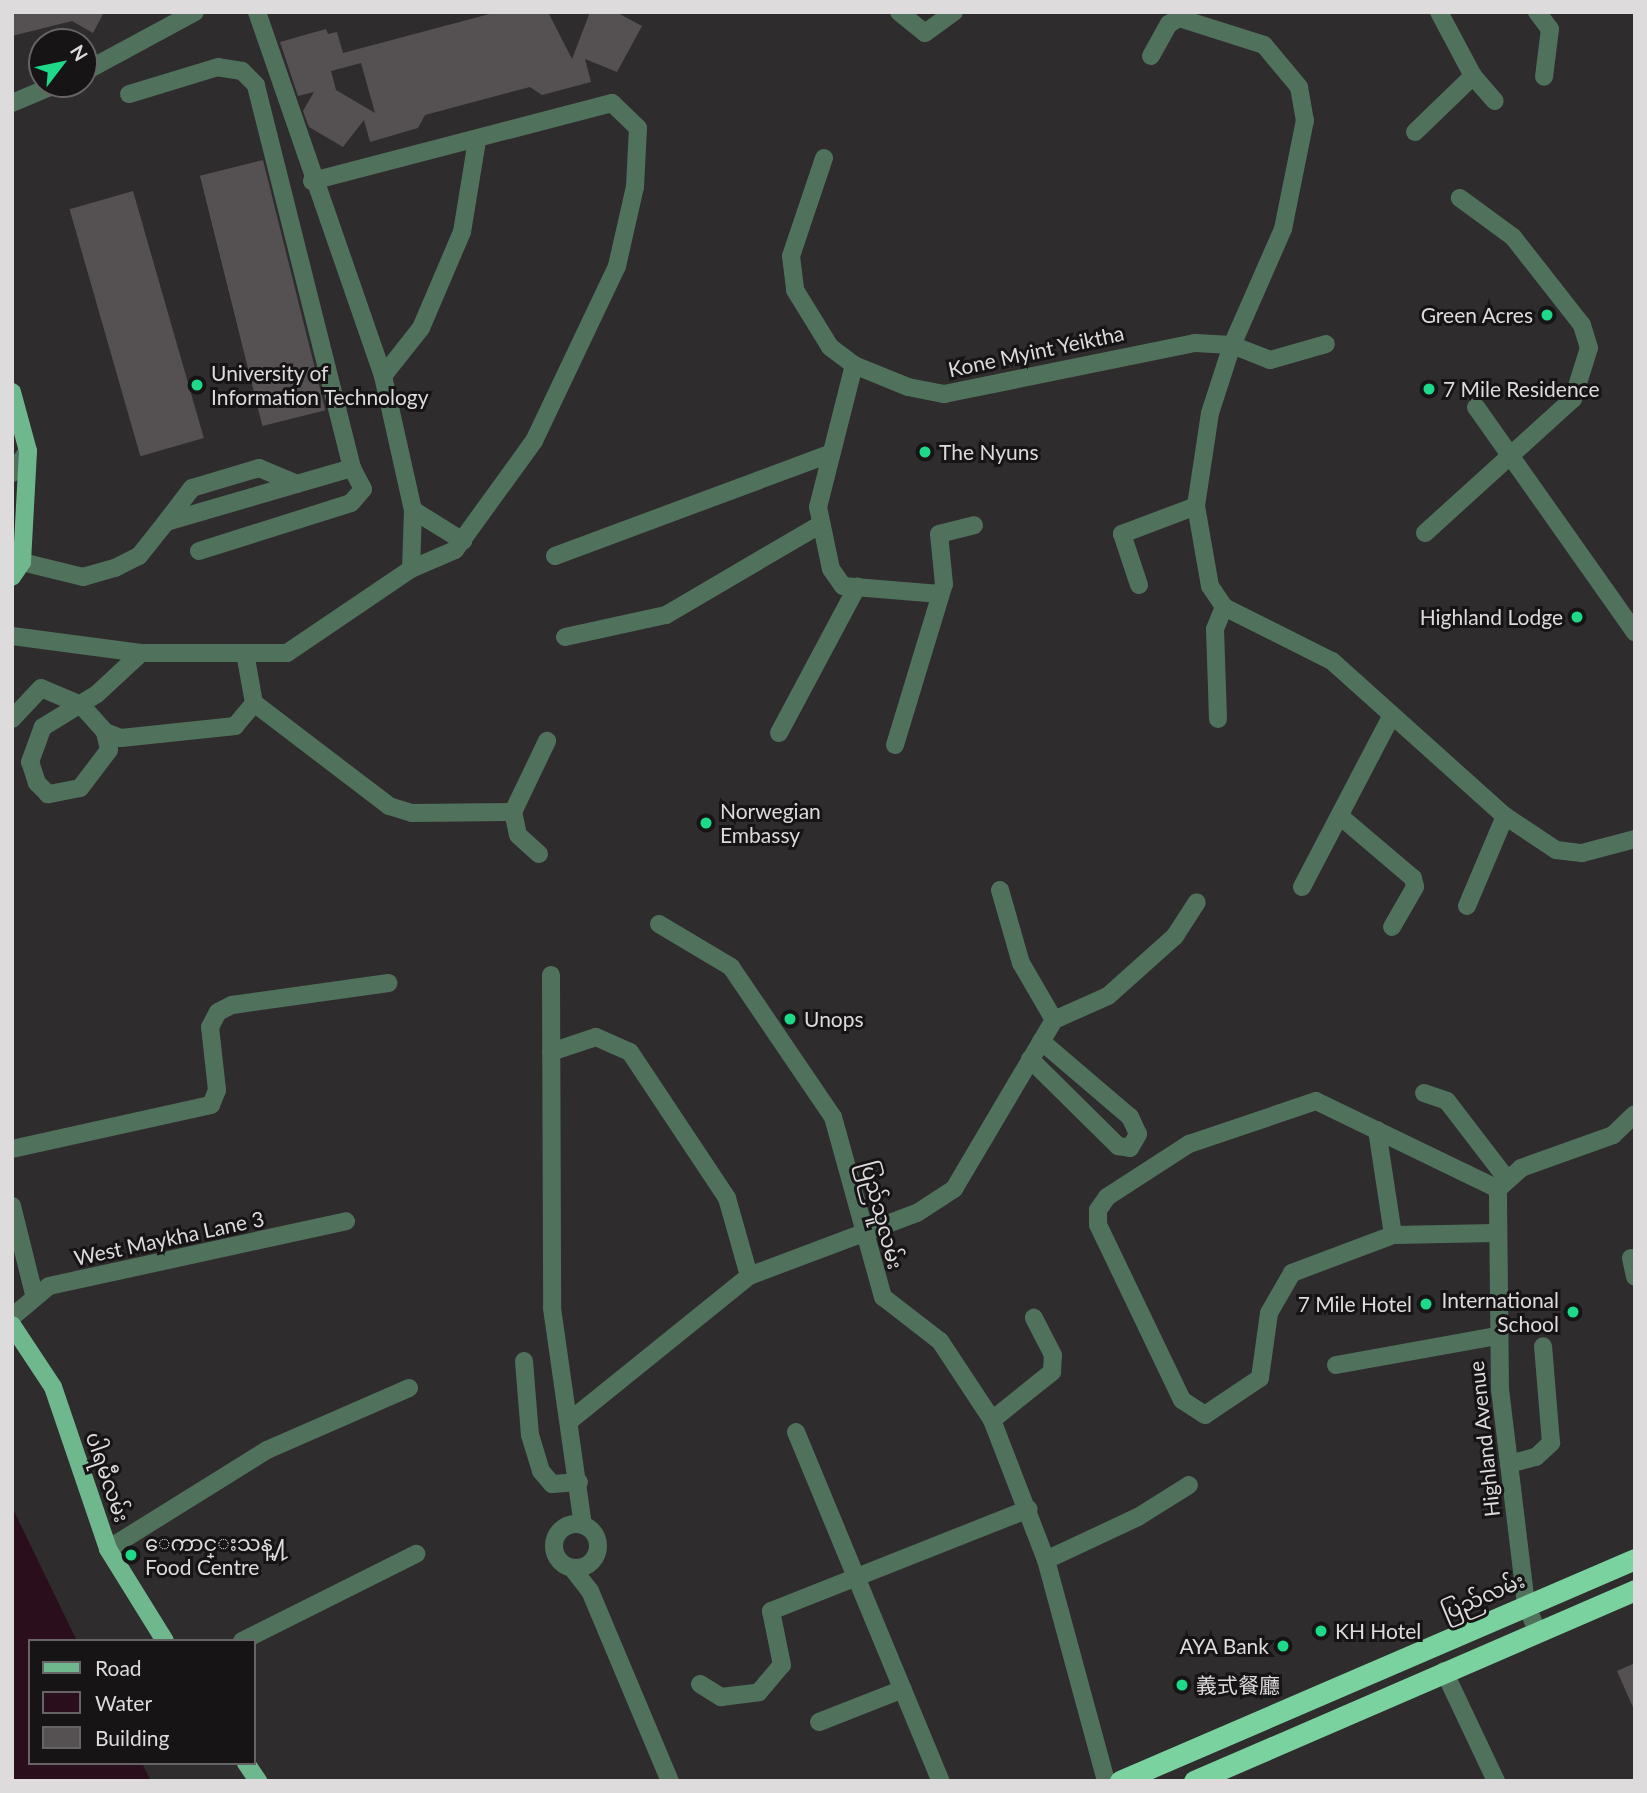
<!DOCTYPE html>
<meta charset="utf-8">
<style>
body{margin:0}
#map{position:relative;width:1647px;height:1793px;overflow:hidden;background:#2f2c2d;font-family:Lato,"Noto Sans SC","Noto Sans Myanmar",sans-serif}
div>[style]{position:absolute}
[style*='--x']{left:calc(var(--x)*1px);top:calc(var(--y)*1px);width:calc(var(--w)*1px);rotate:calc(var(--a)*1deg)}
.water>*{inset:0;background:#2b0e1b}
.building>*{inset:0;background:#555152;transform-origin:0 0}
.minor>*{height:18px;margin:-9px;padding:0 9px;transform-origin:9px;border-radius:9px;background:#50725d}
.minor>.ring{margin:-9px;padding:0;box-sizing:content-box;background:none;border:18px solid #50725d;border-radius:50%}
.major>*{height:18px;margin:-9px;padding:0 9px;transform-origin:9px;border-radius:9px;background:#6fb78d}
.highway>*{height:21px;margin:-10.5px;padding:0 10.5px;transform-origin:10.5px;border-radius:10.5px;background:#7ad29f}
.dots>*{width:19px;height:19px;translate:-50% -50%;box-sizing:border-box;border:4px solid #161415;border-radius:50%}
span{translate:-50% -50%;white-space:nowrap;text-align:center;line-height:1.15;-webkit-text-stroke:6px #161415;paint-order:stroke}
.poi-label{font-size:21px;color:#dddbdc}
.right{translate:-100% -50%;text-align:right}
.left{translate:0 -50%;text-align:left}
.street-label{font-size:21px;color:#dddbdc}
.frame{position:absolute;inset:0;border:14px solid #dddbdc;pointer-events:none}
.legend{position:absolute;left:28px;top:1639px;width:228px;height:126px;box-sizing:border-box;background:#161415;border:2px solid #666465;margin:0;padding:9px 12px;list-style:none;font-size:21px;color:#dddbdc}
.legend li{display:flex;align-items:center;gap:14px;height:35px}
.legend b{width:35px;border:2px solid #666465}
.north{position:absolute;left:28px;top:28px;width:70px;height:70px;box-sizing:border-box;background:#161415;border:2px solid #666465;border-radius:50%;rotate:58deg;font-size:19px;font-weight:700;line-height:28px;text-align:center;color:#dddbdc}
.north::after{content:'';display:block;margin:auto;width:24px;height:32px;background:#1dd988;clip-path:polygon(50% 0,100% 100%,50% 72%,0 100%)}
</style>
<div id="map">
<div class="water">
<div style="clip-path:polygon(12px 1507px,77px 1641px,30px 1641px,30px 1763px,142px 1763px,151px 1781px,12px 1781px)"></div>
</div>
<div class="building">
<div style="clip-path:polygon(12px 12px,104px 12px,93px 33px,72px 21px,12px 36px)"></div>
<div style="clip-path:polygon(evenodd,497px 12px,548px 12px,572px 59px,590px 12px,616px 12px,642px 26px,617px 72px,585px 59px,591px 82px,542px 95px,530px 87px,425px 115px,418px 128px,370px 142px,364px 120px,343px 147px,309px 127px,303px 111px,314px 92px,298px 96px,280px 42px,326px 29px,328px 34px,337px 32px,343px 53px,497px 12px,361px 63px,375px 113px,336px 90px,331px 71px,361px 63px)"></div>
<div style="left:263px;top:160px;width:258px;height:65px;rotate:76deg"></div>
<div style="left:133px;top:191px;width:257px;height:66px;rotate:74deg"></div>
<div style="clip-path:polygon(1635px 1663px,1635px 1712px,1617px 1671px)"></div>
</div>
<div class="minor">
<div style="--x:257;--y:12;--w:385;--a:70.9"></div>
<div style="--x:383;--y:376;--w:137;--a:77.4"></div>
<div style="--x:413;--y:510;--w:59;--a:91.9"></div>
<div style="--x:899;--y:12;--w:33;--a:39"></div>
<div style="--x:925;--y:33;--w:36;--a:-36"></div>
<div style="--x:1439;--y:12;--w:72;--a:62"></div>
<div style="--x:1473;--y:76;--w:33;--a:49"></div>
<div style="--x:1537;--y:12;--w:21;--a:53"></div>
<div style="--x:1550;--y:29;--w:48;--a:97.1"></div>
<div style="--x:1151;--y:56;--w:37;--a:-61"></div>
<div style="--x:1169;--y:24;--w:12;--a:-31"></div>
<div style="--x:1179;--y:18;--w:89;--a:17.6"></div>
<div style="--x:1264;--y:45;--w:55;--a:50.2"></div>
<div style="--x:1299;--y:87;--w:34;--a:80"></div>
<div style="--x:1305;--y:120;--w:111;--a:101.4"></div>
<div style="--x:1283;--y:229;--w:127;--a:113.7"></div>
<div style="--x:1232;--y:345;--w:71;--a:107.9"></div>
<div style="--x:1210;--y:413;--w:94;--a:98.6"></div>
<div style="--x:1196;--y:506;--w:81;--a:80.1"></div>
<div style="--x:1210;--y:586;--w:25;--a:56"></div>
<div style="--x:1224;--y:607;--w:121;--a:26.6"></div>
<div style="--x:1332;--y:661;--w:232;--a:41.9"></div>
<div style="--x:1505;--y:816;--w:61;--a:33.7"></div>
<div style="--x:1556;--y:850;--w:26;--a:7"></div>
<div style="--x:1582;--y:853;--w:55;--a:-14.8"></div>
<div style="--x:84;--y:72;--w:126;--a:-28.4"></div>
<div style="--x:12;--y:103;--w:49;--a:-22.9"></div>
<div style="--x:1415;--y:132;--w:81;--a:-44"></div>
<div style="--x:824;--y:158;--w:103;--a:108.6"></div>
<div style="--x:791;--y:256;--w:34;--a:83"></div>
<div style="--x:795;--y:290;--w:67;--a:58.4"></div>
<div style="--x:830;--y:347;--w:30;--a:37"></div>
<div style="--x:854;--y:365;--w:58;--a:22.2"></div>
<div style="--x:908;--y:387;--w:37;--a:11"></div>
<div style="--x:944;--y:394;--w:256;--a:-11.5"></div>
<div style="--x:1195;--y:343;--w:37;--a:3"></div>
<div style="--x:1232;--y:345;--w:41;--a:21.5"></div>
<div style="--x:1270;--y:360;--w:58;--a:-15.9"></div>
<div style="--x:854;--y:365;--w:146;--a:104.2"></div>
<div style="--x:818;--y:507;--w:63;--a:78.2"></div>
<div style="--x:831;--y:569;--w:21;--a:55"></div>
<div style="--x:843;--y:586;--w:97;--a:4.7"></div>
<div style="--x:383;--y:376;--w:61;--a:-51.6"></div>
<div style="--x:421;--y:328;--w:104;--a:-66.9"></div>
<div style="--x:462;--y:232;--w:93;--a:-80.7"></div>
<div style="--x:1476;--y:407;--w:276;--a:54.8"></div>
<div style="--x:12;--y:473;--w:27;--a:-54"></div>
<div style="--x:413;--y:510;--w:59;--a:31.8"></div>
<div style="--x:166;--y:522;--w:43;--a:-52.6"></div>
<div style="--x:192;--y:488;--w:70;--a:-16.6"></div>
<div style="--x:259;--y:468;--w:41;--a:22.8"></div>
<div style="--x:1425;--y:533;--w:200;--a:-42.2"></div>
<div style="--x:1573;--y:399;--w:53;--a:-72.6"></div>
<div style="--x:1589;--y:348;--w:24;--a:-107"></div>
<div style="--x:1582;--y:325;--w:112;--a:-128.1"></div>
<div style="--x:1513;--y:237;--w:66;--a:-143.7"></div>
<div style="--x:199;--y:551;--w:159;--a:-17.5"></div>
<div style="--x:351;--y:503;--w:18;--a:-49"></div>
<div style="--x:363;--y:489;--w:24;--a:-118"></div>
<div style="--x:555;--y:556;--w:292;--a:-20.4"></div>
<div style="--x:22;--y:562;--w:63;--a:13.8"></div>
<div style="--x:83;--y:577;--w:33;--a:-16"></div>
<div style="--x:115;--y:568;--w:27;--a:-27"></div>
<div style="--x:139;--y:556;--w:43;--a:-51.5"></div>
<div style="--x:166;--y:522;--w:194;--a:-16.2"></div>
<div style="--x:352;--y:468;--w:395;--a:-104.1"></div>
<div style="--x:256;--y:85;--w:20;--a:-135"></div>
<div style="--x:242;--y:71;--w:24;--a:-171"></div>
<div style="--x:218;--y:67;--w:93;--a:163.1"></div>
<div style="--x:1139;--y:585;--w:54;--a:-108.4"></div>
<div style="--x:1122;--y:534;--w:79;--a:-20.7"></div>
<div style="--x:12;--y:636;--w:130;--a:7.5"></div>
<div style="--x:141;--y:653;--w:146;--a:0"></div>
<div style="--x:287;--y:653;--w:150;--a:-34.1"></div>
<div style="--x:411;--y:569;--w:48;--a:-23.4"></div>
<div style="--x:455;--y:550;--w:135;--a:-54.1"></div>
<div style="--x:534;--y:441;--w:194;--a:-64.6"></div>
<div style="--x:617;--y:266;--w:81;--a:-77.2"></div>
<div style="--x:635;--y:187;--w:59;--a:-87.1"></div>
<div style="--x:638;--y:128;--w:36;--a:-136"></div>
<div style="--x:612;--y:103;--w:310;--a:165.4"></div>
<div style="--x:565;--y:637;--w:103;--a:-12.3"></div>
<div style="--x:666;--y:615;--w:180;--a:-30.4"></div>
<div style="--x:254;--y:703;--w:170;--a:37.3"></div>
<div style="--x:389;--y:806;--w:24;--a:17"></div>
<div style="--x:412;--y:813;--w:101;--a:-0.6"></div>
<div style="--x:12;--y:719;--w:42;--a:-46.9"></div>
<div style="--x:41;--y:688;--w:43;--a:23"></div>
<div style="--x:81;--y:705;--w:36;--a:48"></div>
<div style="--x:105;--y:732;--w:17;--a:21"></div>
<div style="--x:121;--y:738;--w:115;--a:-6"></div>
<div style="--x:235;--y:726;--w:30;--a:-50"></div>
<div style="--x:254;--y:703;--w:51;--a:-100.2"></div>
<div style="--x:1218;--y:719;--w:90;--a:-91.9"></div>
<div style="--x:1215;--y:629;--w:24;--a:-68"></div>
<div style="--x:105;--y:732;--w:18;--a:77"></div>
<div style="--x:109;--y:750;--w:48;--a:127.3"></div>
<div style="--x:80;--y:788;--w:33;--a:169"></div>
<div style="--x:48;--y:794;--w:16;--a:-135"></div>
<div style="--x:37;--y:783;--w:22;--a:-108"></div>
<div style="--x:30;--y:762;--w:37;--a:-70"></div>
<div style="--x:43;--y:727;--w:63;--a:-31.4"></div>
<div style="--x:97;--y:694;--w:60;--a:-43"></div>
<div style="--x:779;--y:733;--w:166;--a:-61.9"></div>
<div style="--x:895;--y:745;--w:168;--a:-73.1"></div>
<div style="--x:944;--y:584;--w:50;--a:-95.7"></div>
<div style="--x:939;--y:534;--w:36;--a:-14"></div>
<div style="--x:1341;--y:817;--w:94;--a:40.3"></div>
<div style="--x:1413;--y:878;--w:9;--a:77"></div>
<div style="--x:1415;--y:887;--w:46;--a:119.9"></div>
<div style="--x:539;--y:854;--w:28;--a:-138"></div>
<div style="--x:518;--y:835;--w:24;--a:-102"></div>
<div style="--x:513;--y:812;--w:79;--a:-64.4"></div>
<div style="--x:1302;--y:887;--w:194;--a:-62.4"></div>
<div style="--x:1000;--y:890;--w:76;--a:74"></div>
<div style="--x:1021;--y:963;--w:66;--a:59.9"></div>
<div style="--x:1467;--y:906;--w:98;--a:-67.1"></div>
<div style="--x:659;--y:924;--w:84;--a:30.8"></div>
<div style="--x:731;--y:967;--w:181;--a:55.8"></div>
<div style="--x:833;--y:1117;--w:187;--a:74.5"></div>
<div style="--x:883;--y:1297;--w:72;--a:37.7"></div>
<div style="--x:940;--y:1341;--w:95;--a:56.6"></div>
<div style="--x:992;--y:1420;--w:150;--a:68.9"></div>
<div style="--x:1046;--y:1560;--w:229;--a:74.8"></div>
<div style="--x:551;--y:975;--w:333;--a:89.8"></div>
<div style="--x:552;--y:1308;--w:219;--a:81.9"></div>
<div style="--x:551;--y:1052;--w:47;--a:-18.4"></div>
<div style="--x:596;--y:1037;--w:37;--a:24"></div>
<div style="--x:630;--y:1052;--w:175;--a:56.4"></div>
<div style="--x:727;--y:1198;--w:81;--a:74.2"></div>
<div style="--x:1030;--y:1059;--w:124;--a:44.7"></div>
<div style="--x:1118;--y:1146;--w:12;--a:9"></div>
<div style="--x:1130;--y:1148;--w:16;--a:-60"></div>
<div style="--x:1138;--y:1134;--w:19;--a:-115"></div>
<div style="--x:1130;--y:1117;--w:117;--a:-139.5"></div>
<div style="--x:1424;--y:1093;--w:24;--a:19"></div>
<div style="--x:1447;--y:1101;--w:97;--a:52.5"></div>
<div style="--x:1377;--y:1130;--w:106;--a:81.3"></div>
<div style="--x:12;--y:1149;--w:204;--a:-12.5"></div>
<div style="--x:211;--y:1105;--w:16;--a:-68"></div>
<div style="--x:217;--y:1090;--w:63;--a:-96.3"></div>
<div style="--x:210;--y:1027;--w:17;--a:-62"></div>
<div style="--x:218;--y:1012;--w:16;--a:-27"></div>
<div style="--x:232;--y:1005;--w:158;--a:-8"></div>
<div style="--x:12;--y:1206;--w:91;--a:76"></div>
<div style="--x:1496;--y:1233;--w:103;--a:178.9"></div>
<div style="--x:1393;--y:1235;--w:108;--a:159.4"></div>
<div style="--x:1292;--y:1273;--w:46;--a:119.9"></div>
<div style="--x:1269;--y:1313;--w:66;--a:97.9"></div>
<div style="--x:1260;--y:1378;--w:66;--a:146.1"></div>
<div style="--x:1205;--y:1415;--w:27;--a:-147"></div>
<div style="--x:1182;--y:1400;--w:194;--a:-115.6"></div>
<div style="--x:1098;--y:1225;--w:15;--a:-90"></div>
<div style="--x:1098;--y:1210;--w:16;--a:-55"></div>
<div style="--x:1107;--y:1197;--w:98;--a:-32.9"></div>
<div style="--x:1189;--y:1144;--w:134;--a:-18.7"></div>
<div style="--x:1316;--y:1101;--w:202;--a:25.8"></div>
<div style="--x:1631;--y:1258;--w:19;--a:78"></div>
<div style="--x:12;--y:1317;--w:48;--a:-40"></div>
<div style="--x:49;--y:1286;--w:304;--a:-12.3"></div>
<div style="--x:524;--y:1361;--w:74;--a:85.4"></div>
<div style="--x:530;--y:1435;--w:38;--a:73"></div>
<div style="--x:541;--y:1471;--w:17;--a:50"></div>
<div style="--x:552;--y:1484;--w:27;--a:-4"></div>
<div style="--x:1336;--y:1365;--w:164;--a:-10.2"></div>
<div style="--x:572;--y:1419;--w:228;--a:-38.9"></div>
<div style="--x:749;--y:1276;--w:179;--a:-20.6"></div>
<div style="--x:917;--y:1213;--w:44;--a:-33"></div>
<div style="--x:954;--y:1189;--w:196;--a:-59.4"></div>
<div style="--x:1054;--y:1020;--w:59;--a:-24"></div>
<div style="--x:1108;--y:996;--w:90;--a:-41.8"></div>
<div style="--x:1175;--y:936;--w:40;--a:-57.1"></div>
<div style="--x:992;--y:1420;--w:77;--a:-38.7"></div>
<div style="--x:1052;--y:1372;--w:17;--a:-87"></div>
<div style="--x:1053;--y:1355;--w:42;--a:-117.2"></div>
<div style="--x:796;--y:1432;--w:377;--a:67.5"></div>
<div style="--x:1509;--y:1464;--w:28;--a:-15"></div>
<div style="--x:1536;--y:1457;--w:21;--a:-43"></div>
<div style="--x:1551;--y:1443;--w:97;--a:-94.7"></div>
<div class="ring" style="left:554px;top:1524px;width:26px;height:26px"></div>
<div style="--x:108;--y:1549;--w:187;--a:-31.9"></div>
<div style="--x:267;--y:1450;--w:155;--a:-23.6"></div>
<div style="--x:1046;--y:1560;--w:102;--a:-25.1"></div>
<div style="--x:1138;--y:1517;--w:60;--a:-32.1"></div>
<div style="--x:572;--y:1568;--w:29;--a:52"></div>
<div style="--x:590;--y:1591;--w:206;--a:67.2"></div>
<div style="--x:1537;--y:1631;--w:29;--a:-112"></div>
<div style="--x:1526;--y:1604;--w:216;--a:-96.9"></div>
<div style="--x:1500;--y:1390;--w:201;--a:-90.6"></div>
<div style="--x:1498;--y:1189;--w:31;--a:-42"></div>
<div style="--x:1521;--y:1168;--w:98;--a:-19.7"></div>
<div style="--x:1613;--y:1135;--w:30;--a:-44"></div>
<div style="--x:242;--y:1641;--w:195;--a:-26.6"></div>
<div style="--x:1444;--y:1671;--w:122;--a:64.7"></div>
<div style="--x:700;--y:1684;--w:25;--a:32"></div>
<div style="--x:721;--y:1697;--w:38;--a:-7"></div>
<div style="--x:759;--y:1692;--w:35;--a:-50"></div>
<div style="--x:782;--y:1665;--w:55;--a:-101.5"></div>
<div style="--x:771;--y:1611;--w:277;--a:-21.6"></div>
<div style="--x:819;--y:1722;--w:90;--a:-21.4"></div>
</div>
<div class="major">
<div style="--x:12;--y:392;--w:61;--a:74.8"></div>
<div style="--x:28;--y:451;--w:111;--a:93.1"></div>
<div style="--x:22;--y:562;--w:18;--a:124"></div>
<div style="--x:12;--y:1325;--w:74;--a:56.5"></div>
<div style="--x:53;--y:1387;--w:171;--a:71.2"></div>
<div style="--x:108;--y:1549;--w:108;--a:58.2"></div>
<div style="--x:246;--y:1763;--w:22;--a:56"></div>
</div>
<div class="highway">
<div style="--x:1120;--y:1781;--w:561;--a:-23.32"></div>
<div style="--x:1194;--y:1781;--w:481;--a:-23.4"></div>
</div>
<div class="dots">
<div style="left:1547px;top:315px;background:#1dd988"></div>
<div style="left:197px;top:385px;background:#1dd988"></div>
<div style="left:1429px;top:389px;background:#1dd988"></div>
<div style="left:925px;top:452px;background:#1dd988"></div>
<div style="left:1577px;top:617px;background:#1dd988"></div>
<div style="left:706px;top:823px;background:#1dd988"></div>
<div style="left:790px;top:1019px;background:#1dd988"></div>
<div style="left:1426px;top:1304px;background:#1dd988"></div>
<div style="left:1573px;top:1312px;background:#1dd988"></div>
<div style="left:131px;top:1555px;background:#1dd988"></div>
<div style="left:1321px;top:1631px;background:#1dd988"></div>
<div style="left:1283px;top:1646px;background:#1dd988"></div>
<div style="left:1182px;top:1685px;background:#1dd988"></div>
</div>
<div class="poi-label">
<span class="right" style="left:1533px;top:315px">Green Acres</span>
<span class="left" style="left:211px;top:385px">University of<br>Information Technology</span>
<span class="left" style="left:1443px;top:389px">7 Mile Residence</span>
<span class="left" style="left:939px;top:452px">The Nyuns</span>
<span class="right" style="left:1563px;top:617px">Highland Lodge</span>
<span class="left" style="left:720px;top:823px">Norwegian<br>Embassy</span>
<span class="left" style="left:804px;top:1019px">Unops</span>
<span class="right" style="left:1559px;top:1312px">International<br>School</span>
<span class="right" style="left:1412px;top:1304px">7 Mile Hotel</span>
<span class="left" style="left:145px;top:1555px">ေကာင္းသန္႔<br>Food Centre</span>
<span class="left" style="left:1335px;top:1631px">KH Hotel</span>
<span class="right" style="left:1269px;top:1646px">AYA Bank</span>
<span class="left" style="left:1196px;top:1685px">義式餐廳</span>
</div>
<div class="street-label">
<span style="left:1036px;top:351px;rotate:-12deg">Kone Myint Yeiktha</span>
<span style="left:882px;top:1215px;rotate:75deg">ပြည်သူလမ်း</span>
<span style="left:169px;top:1238px;rotate:-12deg">West Maykha Lane 3</span>
<span style="left:1484px;top:1439px;rotate:-96deg">Highland Avenue</span>
<span style="left:108px;top:1477px;rotate:71deg">ပါရမီလမ်း</span>
<span style="left:1483px;top:1596px;rotate:-23deg">ပြည်လမ်း</span>
</div>
<div class="frame"></div>
<ul class="legend">
<li><b style="height:9px;background:#6fb78d"></b>Road</li>
<li><b style="height:19px;background:#2b0e1b"></b>Water</li>
<li><b style="height:19px;background:#555152"></b>Building</li>
</ul>
<div class="north">N</div>
</div>
